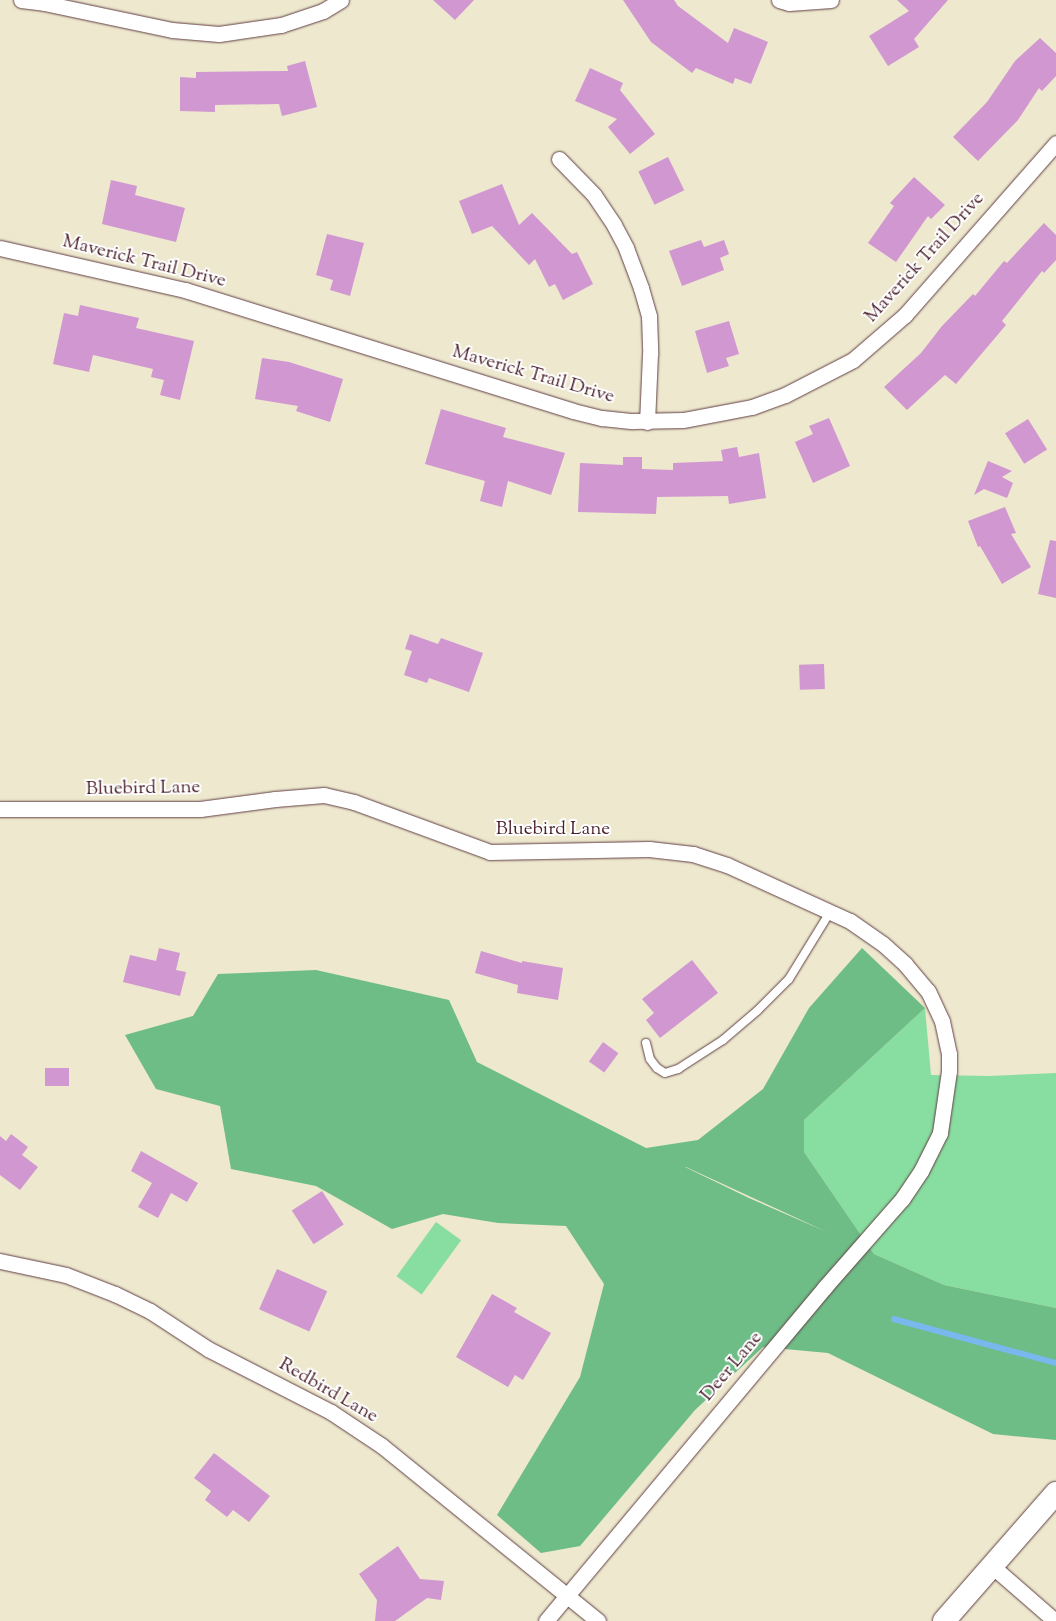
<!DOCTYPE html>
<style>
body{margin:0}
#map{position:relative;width:1056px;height:1621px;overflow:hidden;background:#ede8ce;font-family:"Sorts Mill Goudy",serif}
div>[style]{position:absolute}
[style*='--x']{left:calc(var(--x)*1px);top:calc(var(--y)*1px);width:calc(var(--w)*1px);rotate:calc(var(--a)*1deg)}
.green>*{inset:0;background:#88dda0;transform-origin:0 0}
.forest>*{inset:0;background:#6ebc86}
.stream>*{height:5.5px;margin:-2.75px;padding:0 2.75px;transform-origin:2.75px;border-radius:2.75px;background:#78b8ec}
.building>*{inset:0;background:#d197d1;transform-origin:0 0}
.roads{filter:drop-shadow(0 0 1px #623d43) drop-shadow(0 0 1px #623d43)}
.lane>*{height:8px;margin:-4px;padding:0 4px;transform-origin:4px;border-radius:4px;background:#fff}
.street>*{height:15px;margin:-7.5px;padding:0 7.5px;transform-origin:7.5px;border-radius:7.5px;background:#fff}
.primary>*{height:22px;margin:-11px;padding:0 11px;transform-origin:11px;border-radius:11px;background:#fff}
span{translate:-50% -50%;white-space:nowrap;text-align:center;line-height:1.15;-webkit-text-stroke:4px #fff;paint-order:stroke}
.street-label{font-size:19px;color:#4a1f2b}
</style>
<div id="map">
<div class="green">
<div style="clip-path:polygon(925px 1008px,931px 1075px,989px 1076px,1056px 1073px,1056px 1308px,944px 1285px,874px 1254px,804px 1152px,804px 1120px)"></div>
<div style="left:436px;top:1222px;width:31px;height:67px;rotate:36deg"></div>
</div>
<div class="forest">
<div style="clip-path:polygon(evenodd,862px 948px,925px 1008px,804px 1120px,804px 1152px,874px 1254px,944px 1285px,1056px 1308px,1056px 1440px,993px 1434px,828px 1353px,763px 1347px,695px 1410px,580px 1546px,541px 1553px,497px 1515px,580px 1377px,604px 1284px,566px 1226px,498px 1223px,443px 1214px,392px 1229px,316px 1186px,231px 1169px,220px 1106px,156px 1089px,125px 1035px,193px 1016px,218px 974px,316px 970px,449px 1000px,477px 1062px,646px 1148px,698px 1140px,763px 1089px,809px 1008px,862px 948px,685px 1167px,686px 1167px,827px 1232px,749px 1198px,685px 1167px)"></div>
</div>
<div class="stream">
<div style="--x:894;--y:1319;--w:168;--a:15.2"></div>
</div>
<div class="building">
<div style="clip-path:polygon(433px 0,474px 0,455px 20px)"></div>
<div style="clip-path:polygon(623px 0,674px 0,678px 6px,728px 43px,734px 28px,768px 42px,751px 84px,735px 78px,733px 84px,696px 68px,692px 73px,651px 42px)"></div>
<div style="clip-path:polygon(897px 0,948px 0,914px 39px,919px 47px,888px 66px,869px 36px,909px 11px)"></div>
<div style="clip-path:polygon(1040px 38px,1056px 53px,1056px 76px,1042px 91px,1039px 88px,1018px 120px,978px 161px,953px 137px,987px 102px,1015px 61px)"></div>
<div style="clip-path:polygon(305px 61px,317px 107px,282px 116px,279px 104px,215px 105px,215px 112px,180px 111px,180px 77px,196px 78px,196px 72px,288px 71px,287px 66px)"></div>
<div style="clip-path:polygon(590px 68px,623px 83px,620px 90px,655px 134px,630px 154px,608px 127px,617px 119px,575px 101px)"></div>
<div style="left:668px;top:157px;width:37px;height:33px;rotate:64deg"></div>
<div style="clip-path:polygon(914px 177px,945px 205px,931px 219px,928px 216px,896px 262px,868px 243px,894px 206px,890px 203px)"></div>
<div style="clip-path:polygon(111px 180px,137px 186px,135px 195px,185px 208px,176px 242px,102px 224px)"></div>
<div style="clip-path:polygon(502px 184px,519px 225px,532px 213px,572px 254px,577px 252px,593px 284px,563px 300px,555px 284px,549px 287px,535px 259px,529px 265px,492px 226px,472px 234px,459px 201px)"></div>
<div style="clip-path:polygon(1044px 223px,1056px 235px,1056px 260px,1044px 273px,1042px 271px,1002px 321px,1006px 325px,956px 384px,945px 375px,907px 410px,884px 387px,921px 353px,942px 326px,973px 294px,975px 296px,1004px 261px,1007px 263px)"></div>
<div style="clip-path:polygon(327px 234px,364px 243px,350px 296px,330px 290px,333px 280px,316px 275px)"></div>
<div style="clip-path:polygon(701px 240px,704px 247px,724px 240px,729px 254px,720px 258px,724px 270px,682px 286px,669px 251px)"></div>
<div style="clip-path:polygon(80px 305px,139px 318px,136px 328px,194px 341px,180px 400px,160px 395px,164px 380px,151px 377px,153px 369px,93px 355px,89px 372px,53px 364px,64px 313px,78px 316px)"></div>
<div style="clip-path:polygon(729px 321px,739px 354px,726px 358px,729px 366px,707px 373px,695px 331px)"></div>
<div style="clip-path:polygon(262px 358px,289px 362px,343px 379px,330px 422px,296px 411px,298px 406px,255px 399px)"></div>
<div style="clip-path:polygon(441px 409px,506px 428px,503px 437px,565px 453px,551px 495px,508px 481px,502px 507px,480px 501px,485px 481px,425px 464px)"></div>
<div style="clip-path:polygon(829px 418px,850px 466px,813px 483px,795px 442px,813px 434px,809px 426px)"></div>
<div style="left:1028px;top:419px;width:36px;height:27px;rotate:58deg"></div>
<div style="clip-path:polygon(737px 447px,739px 457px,759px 453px,766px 498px,729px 504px,728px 496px,657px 497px,656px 514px,578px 512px,580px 463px,623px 465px,623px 457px,642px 457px,642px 469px,673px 470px,673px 463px,723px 461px,721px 450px)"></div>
<div style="clip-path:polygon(988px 461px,1012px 471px,1002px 477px,1013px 483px,1007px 498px,984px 489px,974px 495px)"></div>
<div style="clip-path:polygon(1005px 507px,1016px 533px,1011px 534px,1031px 567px,1002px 584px,980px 546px,978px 547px,968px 521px)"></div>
<div style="clip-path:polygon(1050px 540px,1056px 541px,1056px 598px,1038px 594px)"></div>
<div style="clip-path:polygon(410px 634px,438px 644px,441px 638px,483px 653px,469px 692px,429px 678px,427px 683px,404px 675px,412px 651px,405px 649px)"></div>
<div style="left:824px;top:664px;width:25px;height:25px;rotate:88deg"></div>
<div style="clip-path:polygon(159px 948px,180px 953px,176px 970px,186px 972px,180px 996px,123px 982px,130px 955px,156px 961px)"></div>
<div style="clip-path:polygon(481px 951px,522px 963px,522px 961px,563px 968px,558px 1000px,517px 993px,518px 985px,475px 973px)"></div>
<div style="clip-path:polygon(692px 960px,718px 993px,660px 1038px,646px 1020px,654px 1013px,642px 999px)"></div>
<div style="left:603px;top:1042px;width:19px;height:24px;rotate:36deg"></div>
<div style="left:45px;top:1068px;width:24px;height:18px"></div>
<div style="clip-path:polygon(11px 1134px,28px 1147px,22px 1155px,38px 1167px,20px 1190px,0 1175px,0 1136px,6px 1141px)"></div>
<div style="clip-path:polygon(141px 1151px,198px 1183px,187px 1202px,171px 1193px,158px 1218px,138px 1207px,152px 1183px,131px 1171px)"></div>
<div style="left:322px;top:1191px;width:40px;height:36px;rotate:57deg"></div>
<div style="left:277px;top:1269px;width:55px;height:44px;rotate:24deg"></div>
<div style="clip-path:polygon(492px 1294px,517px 1308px,514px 1312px,551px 1333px,523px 1380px,515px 1375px,508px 1387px,456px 1357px)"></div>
<div style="clip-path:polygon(214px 1453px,270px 1496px,249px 1522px,233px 1510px,227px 1517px,205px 1500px,211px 1491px,194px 1478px)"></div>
<div style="clip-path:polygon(398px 1546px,420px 1579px,444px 1581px,441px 1600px,427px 1598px,395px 1621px,375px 1621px,377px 1600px,359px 1574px)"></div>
</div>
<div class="roads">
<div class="lane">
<div style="--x:646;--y:1043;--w:16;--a:76"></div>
<div style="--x:650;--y:1059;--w:11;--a:52"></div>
<div style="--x:657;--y:1068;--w:9;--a:32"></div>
<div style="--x:665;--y:1073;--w:14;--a:-17"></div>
<div style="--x:678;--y:1069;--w:54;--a:-32.8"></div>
<div style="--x:723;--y:1040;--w:45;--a:-40.5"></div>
<div style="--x:757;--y:1011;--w:45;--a:-45"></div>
<div style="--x:789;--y:979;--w:79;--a:-58.5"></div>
</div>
<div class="street">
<div style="--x:21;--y:0;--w:23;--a:7"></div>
<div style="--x:44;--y:3;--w:131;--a:11.9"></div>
<div style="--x:172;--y:30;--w:47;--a:4.9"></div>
<div style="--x:219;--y:34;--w:63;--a:-8.3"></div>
<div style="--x:281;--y:25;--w:44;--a:-18.4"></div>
<div style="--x:323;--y:11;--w:21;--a:-31"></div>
<div style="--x:779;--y:0;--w:10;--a:17"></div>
<div style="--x:789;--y:3;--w:42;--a:-4.1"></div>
<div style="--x:559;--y:159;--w:50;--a:45.8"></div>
<div style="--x:594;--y:195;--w:36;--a:56"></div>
<div style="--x:614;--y:225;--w:26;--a:62"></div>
<div style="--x:626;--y:248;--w:43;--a:69.4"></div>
<div style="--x:641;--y:288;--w:29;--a:74"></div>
<div style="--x:649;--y:316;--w:38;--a:88"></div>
<div style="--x:650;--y:354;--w:68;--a:92.5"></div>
<div style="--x:0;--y:248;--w:190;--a:12.8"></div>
<div style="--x:185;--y:290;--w:406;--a:17.3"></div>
<div style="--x:573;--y:411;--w:30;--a:14"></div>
<div style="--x:602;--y:418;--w:31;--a:6"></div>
<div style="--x:633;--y:421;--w:50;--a:-1.1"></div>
<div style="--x:683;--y:420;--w:70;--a:-10.7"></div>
<div style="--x:752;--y:407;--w:35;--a:-20"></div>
<div style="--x:785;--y:395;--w:76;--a:-27.2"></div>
<div style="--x:853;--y:360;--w:69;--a:-40.9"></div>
<div style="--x:905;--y:315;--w:229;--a:-48.7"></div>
<div style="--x:0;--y:809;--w:200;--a:0"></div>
<div style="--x:200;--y:809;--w:76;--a:-7.6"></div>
<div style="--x:275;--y:799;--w:49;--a:-4.7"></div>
<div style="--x:324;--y:795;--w:31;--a:13"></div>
<div style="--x:354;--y:802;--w:145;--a:20.2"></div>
<div style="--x:490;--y:852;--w:159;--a:-1.1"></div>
<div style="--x:649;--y:849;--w:44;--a:6.5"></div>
<div style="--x:693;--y:854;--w:36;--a:18"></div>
<div style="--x:727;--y:865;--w:135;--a:24.5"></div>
<div style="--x:850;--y:921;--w:40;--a:34.9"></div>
<div style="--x:883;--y:944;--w:30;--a:42"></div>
<div style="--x:905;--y:964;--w:35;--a:50"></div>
<div style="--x:928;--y:991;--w:33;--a:65"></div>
<div style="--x:942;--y:1021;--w:34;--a:78"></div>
<div style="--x:949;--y:1054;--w:17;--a:90"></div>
<div style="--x:949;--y:1071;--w:63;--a:98.3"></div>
<div style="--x:940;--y:1133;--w:42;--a:116.6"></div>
<div style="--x:921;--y:1171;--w:34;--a:124"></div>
<div style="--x:902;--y:1199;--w:117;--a:131.2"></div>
<div style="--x:825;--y:1287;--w:435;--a:129.9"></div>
<div style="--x:0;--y:1261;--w:67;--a:12"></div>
<div style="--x:66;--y:1275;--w:53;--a:21.2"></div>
<div style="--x:115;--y:1294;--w:39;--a:26"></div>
<div style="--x:150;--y:1311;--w:69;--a:33.2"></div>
<div style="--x:208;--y:1349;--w:138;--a:27.1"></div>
<div style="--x:331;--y:1412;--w:61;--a:33.7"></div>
<div style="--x:382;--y:1446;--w:278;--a:39"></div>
<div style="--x:992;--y:1566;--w:84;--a:41.1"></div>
</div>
<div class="primary">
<div style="--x:944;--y:1621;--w:170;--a:-48.8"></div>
</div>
</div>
<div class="street-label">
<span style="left:925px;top:258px;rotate:-48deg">Maverick Trail Drive</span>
<span style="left:144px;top:262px;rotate:14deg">Maverick Trail Drive</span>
<span style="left:533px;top:375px;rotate:16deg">Maverick Trail Drive</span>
<span style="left:143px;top:789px;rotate:-1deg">Bluebird Lane</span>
<span style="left:553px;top:830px">Bluebird Lane</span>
<span style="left:732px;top:1367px;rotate:-50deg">Deer Lane</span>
<span style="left:328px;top:1391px;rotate:30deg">Redbird Lane</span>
</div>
</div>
